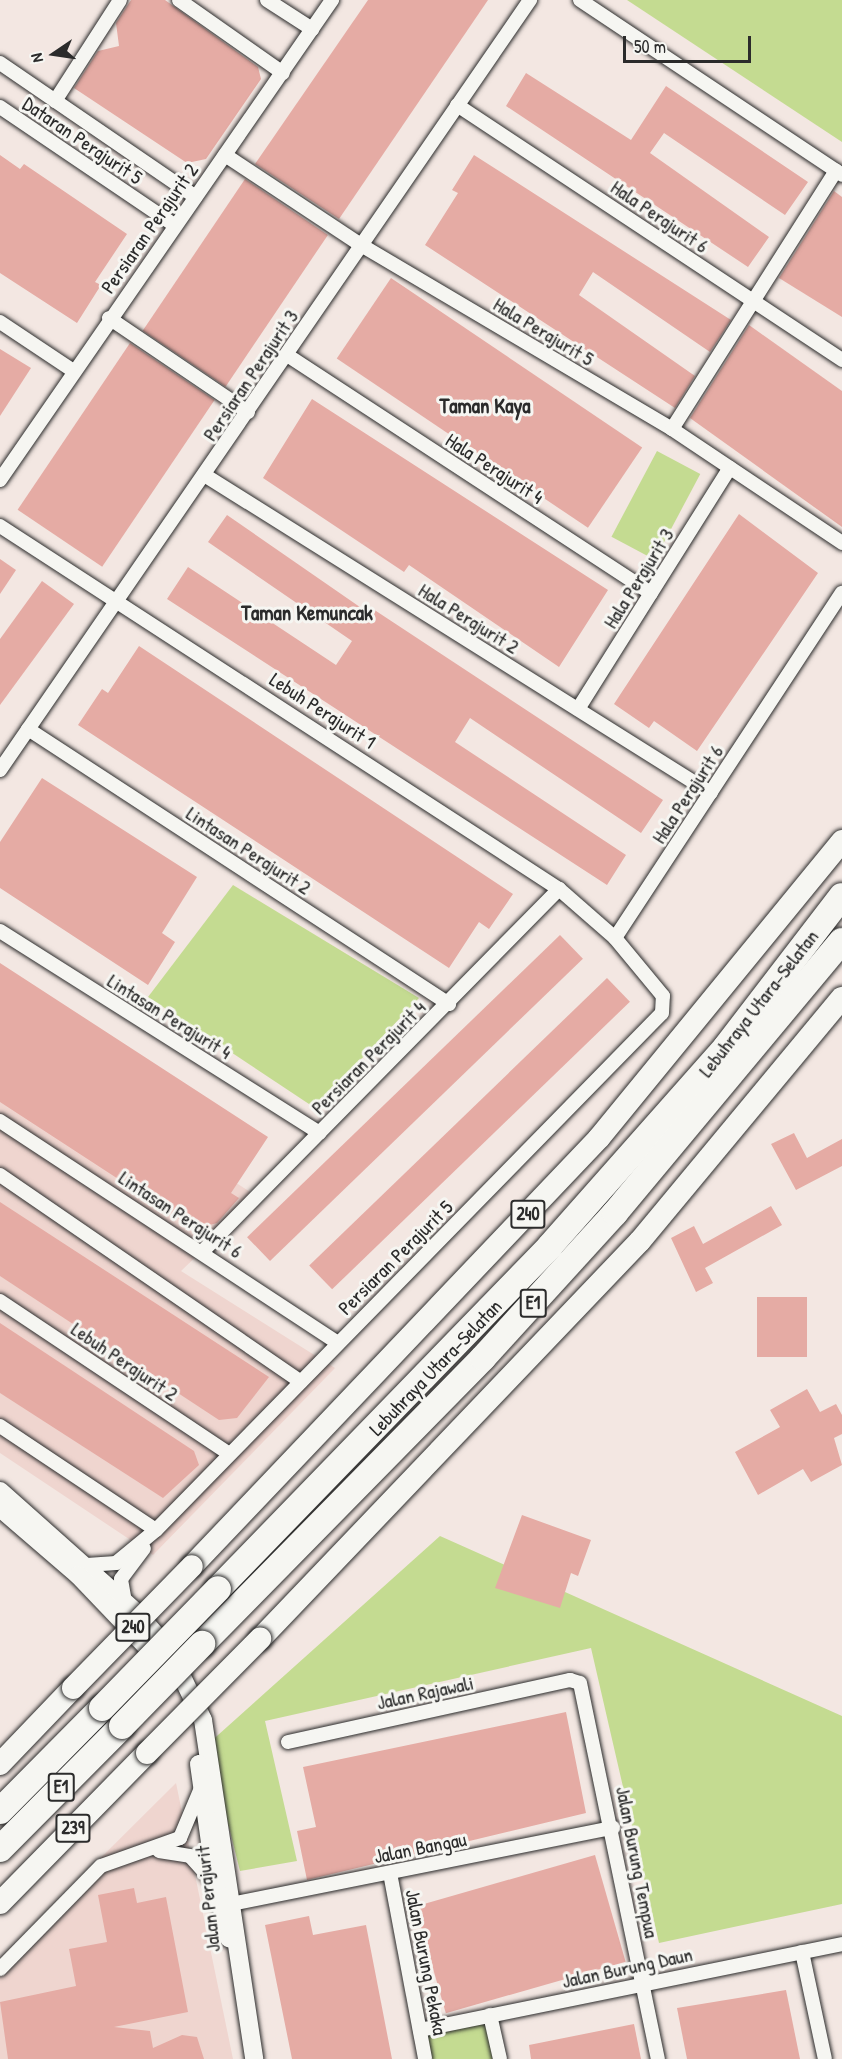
<!DOCTYPE html>
<meta charset="utf-8">
<style>
body{margin:0}
#map{position:relative;width:842px;height:2059px;overflow:hidden;background:#f3e7e2;font-family:"Patrick Hand",sans-serif}
div>[style]{position:absolute}
[style*='--x']{left:calc(var(--x)*1px);top:calc(var(--y)*1px);width:calc(var(--w)*1px);rotate:calc(var(--a)*1deg)}
.built>*{inset:0;background:#efd5cf}
.green>*{inset:0;background:#c4db91;transform-origin:0 0}
.building>*{inset:0;background:#e5aba4;transform-origin:0 0}
.roads{filter:drop-shadow(0 0 2px #2b2b2b) drop-shadow(0 0 2px #2b2b2b)}
.minor>*{height:14px;margin:-7px;padding:0 7px;transform-origin:7px;border-radius:7px;background:#f6f6f2}
.tertiary>*{height:18px;margin:-9px;padding:0 9px;transform-origin:9px;border-radius:9px;background:#f6f6f2}
.primary>*{height:22px;margin:-11px;padding:0 11px;transform-origin:11px;border-radius:11px;background:#f6f6f2}
.motorway>*{height:26px;margin:-13px;padding:0 13px;transform-origin:13px;border-radius:13px;background:#f6f6f2}
.bridges{filter:drop-shadow(0 0 2px #2b2b2b) drop-shadow(0 0 2px #2b2b2b)}
.primary-bridge>*{height:22px;margin:-11px;padding:0 11px;transform-origin:11px;border-radius:11px;background:#f6f6f2}
.motorway-bridge>*{height:26px;margin:-13px;padding:0 13px;transform-origin:13px;border-radius:13px;background:#f6f6f2}
span{translate:-50% -50%;white-space:nowrap;text-align:center;line-height:1.15;-webkit-text-stroke:6px #f6f6f2;paint-order:stroke}
.shield-label span{padding:2px 4px;background:#f6f6f2;border:2px solid;border-radius:4px;-webkit-text-stroke-width:0}
.shield-label{font-size:18px;color:#2b2b2b;font-weight:700}
.street-label{font-size:20px;color:#2b2b2b}
.neighbourhood-label{font-size:21px;color:#2b2b2b;font-weight:700}
.north{position:absolute;left:24px;top:24px;width:60px;height:60px;-webkit-text-stroke:4px #f6f6f2;paint-order:stroke;rotate:257deg;font-size:16px;font-weight:700;line-height:24px;text-align:center;color:#2b2b2b}
.north::after{content:'';display:block;margin:auto;width:21px;height:27px;background:#2b2b2b;clip-path:polygon(50% 0,100% 100%,50% 72%,0 100%)}
.scale{position:absolute;left:623px;top:36px;width:128px;height:27px;box-sizing:border-box;border:3px solid #2b2b2b;border-top:0;padding-left:8px;font-size:18px;line-height:21px;white-space:nowrap;color:#2b2b2b;-webkit-text-stroke:4px #f6f6f2;paint-order:stroke}
</style>
<div id="map">
<div class="built">
<div style="clip-path:polygon(0 1030px,258px 1197px,181px 1271px,335px 1368px,153px 1555px,0 1453px)"></div>
<div style="clip-path:polygon(176px 1783px,233px 2059px,0 2059px,0 1958px)"></div>
</div>
<div class="green">
<div style="clip-path:polygon(627px 0,842px 0,842px 142px)"></div>
<div style="left:657px;top:451px;width:49px;height:97px;rotate:28deg"></div>
<div style="clip-path:polygon(233px 885px,419px 998px,315px 1108px,148px 997px)"></div>
<div style="clip-path:polygon(440px 1536px,842px 1716px,842px 1904px,659px 1943px,591px 1648px,265px 1721px,297px 1861px,240px 1871px,208px 1744px)"></div>
<div style="clip-path:polygon(490px 2018px,498px 2059px,431px 2059px,425px 2033px)"></div>
</div>
<div class="building">
<div style="clip-path:polygon(131px 0,165px 0,258px 67px,261px 79px,206px 159px,187px 163px,74px 88px,98px 51px,119px 46px,116px 23px)"></div>
<div style="clip-path:polygon(368px 0,488px 0,339px 219px,255px 164px)"></div>
<div style="clip-path:polygon(526px 73px,631px 140px,666px 86px,808px 182px,785px 215px,664px 133px,650px 153px,769px 237px,748px 267px,506px 106px)"></div>
<div style="clip-path:polygon(0 155px,20px 169px,24px 164px,127px 234px,95px 282px,101px 285px,77px 323px,0 273px)"></div>
<div style="clip-path:polygon(474px 155px,731px 320px,710px 352px,593px 272px,579px 295px,695px 376px,675px 408px,425px 245px,458px 193px,452px 190px)"></div>
<div style="left:245px;top:179px;width:100px;height:183px;rotate:34deg"></div>
<div style="clip-path:polygon(834px 191px,842px 197px,842px 317px,779px 278px)"></div>
<div style="left:391px;top:278px;width:303px;height:97px;rotate:34deg"></div>
<div style="clip-path:polygon(749px 325px,842px 391px,842px 527px,690px 418px)"></div>
<div style="left:130px;top:343px;width:102px;height:201px;rotate:34deg"></div>
<div style="clip-path:polygon(0 349px,31px 368px,0 416px)"></div>
<div style="clip-path:polygon(312px 399px,608px 590px,559px 667px,409px 565px,404px 572px,263px 478px)"></div>
<div style="clip-path:polygon(739px 514px,818px 573px,697px 751px,654px 721px,649px 728px,614px 704px)"></div>
<div style="clip-path:polygon(227px 515px,370px 614px,373px 609px,663px 800px,641px 833px,470px 718px,455px 742px,626px 855px,607px 885px,167px 599px,188px 567px,336px 665px,352px 641px,208px 542px)"></div>
<div style="clip-path:polygon(0 559px,16px 570px,0 594px)"></div>
<div style="clip-path:polygon(42px 581px,74px 604px,0 705px,0 639px)"></div>
<div style="clip-path:polygon(139px 646px,513px 894px,489px 929px,479px 922px,449px 968px,78px 725px,102px 689px,108px 693px)"></div>
<div style="clip-path:polygon(42px 778px,197px 877px,162px 933px,175px 942px,148px 985px,0 888px,0 842px)"></div>
<div style="left:560px;top:935px;width:33px;height:435px;rotate:46deg"></div>
<div style="clip-path:polygon(0 963px,268px 1137px,231px 1193px,239px 1198px,217px 1223px,195px 1229px,0 1102px)"></div>
<div style="left:607px;top:978px;width:33px;height:414px;rotate:46deg"></div>
<div style="clip-path:polygon(794px 1133px,807px 1158px,842px 1139px,842px 1166px,796px 1190px,771px 1144px)"></div>
<div style="clip-path:polygon(0 1202px,269px 1377px,237px 1418px,219px 1420px,0 1276px)"></div>
<div style="clip-path:polygon(771px 1206px,782px 1225px,705px 1268px,713px 1283px,696px 1292px,671px 1238px,694px 1226px,703px 1244px)"></div>
<div style="left:757px;top:1297px;width:50px;height:60px"></div>
<div style="clip-path:polygon(0 1323px,194px 1451px,199px 1465px,163px 1498px,0 1393px)"></div>
<div style="clip-path:polygon(807px 1389px,820px 1412px,836px 1404px,842px 1415px,842px 1434px,834px 1438px,842px 1465px,811px 1482px,803px 1469px,758px 1495px,735px 1452px,780px 1427px,770px 1410px)"></div>
<div style="clip-path:polygon(522px 1515px,591px 1540px,578px 1576px,571px 1573px,560px 1608px,495px 1588px)"></div>
<div style="clip-path:polygon(566px 1712px,586px 1813px,307px 1880px,297px 1831px,316px 1827px,303px 1767px)"></div>
<div style="left:595px;top:1855px;width:111px;height:187px;rotate:74deg"></div>
<div style="clip-path:polygon(134px 1888px,137px 1903px,166px 1897px,188px 2012px,114px 2027px,150px 2031px,153px 2048px,182px 2035px,197px 2037px,204px 2059px,8px 2059px,0 2002px,76px 1986px,69px 1949px,107px 1942px,98px 1895px)"></div>
<div style="clip-path:polygon(309px 1916px,313px 1935px,366px 1925px,392px 2059px,292px 2059px,265px 1925px)"></div>
<div style="clip-path:polygon(786px 1990px,800px 2059px,687px 2059px,677px 2008px)"></div>
<div style="clip-path:polygon(634px 2024px,641px 2059px,531px 2059px,529px 2045px)"></div>
</div>
<div class="roads">
<div class="minor">
<div style="--x:179;--y:0;--w:127;--a:35.1"></div>
<div style="--x:267;--y:0;--w:54;--a:32.8"></div>
<div style="--x:580;--y:0;--w:315;--a:33.7"></div>
<div style="--x:0;--y:63;--w:237;--a:34.4"></div>
<div style="--x:55;--y:101;--w:120;--a:-57.2"></div>
<div style="--x:457;--y:105;--w:462;--a:33.5"></div>
<div style="--x:0;--y:107;--w:210;--a:34.1"></div>
<div style="--x:225;--y:155;--w:163;--a:33.5"></div>
<div style="--x:361;--y:245;--w:361;--a:30.6"></div>
<div style="--x:672;--y:429;--w:205;--a:33.8"></div>
<div style="--x:109;--y:318;--w:168;--a:34.1"></div>
<div style="--x:0;--y:322;--w:87;--a:33.7"></div>
<div style="--x:287;--y:355;--w:435;--a:33.2"></div>
<div style="--x:672;--y:429;--w:306;--a:-57.6"></div>
<div style="--x:206;--y:476;--w:596;--a:32.12"></div>
<div style="--x:0;--y:480;--w:584;--a:-55.33"></div>
<div style="--x:0;--y:526;--w:667;--a:33"></div>
<div style="--x:559;--y:889;--w:74;--a:41.2"></div>
<div style="--x:578;--y:709;--w:285;--a:-57.8"></div>
<div style="--x:28;--y:729;--w:503;--a:33.15"></div>
<div style="--x:0;--y:770;--w:935;--a:-55.46"></div>
<div style="--x:0;--y:931;--w:378;--a:32.3"></div>
<div style="--x:0;--y:1121;--w:404;--a:33.3"></div>
<div style="--x:0;--y:1175;--w:365;--a:34.5"></div>
<div style="--x:203;--y:1251;--w:508;--a:-45.48"></div>
<div style="--x:0;--y:1301;--w:274;--a:33.7"></div>
<div style="--x:0;--y:1426;--w:187;--a:33.7"></div>
<div style="--x:87;--y:1565;--w:29;--a:-4"></div>
<div style="--x:116;--y:1563;--w:52;--a:-39.5"></div>
<div style="--x:156;--y:1530;--w:723;--a:-45.62"></div>
<div style="--x:662;--y:1013;--w:17;--a:-87"></div>
<div style="--x:663;--y:996;--w:75;--a:-129.6"></div>
<div style="--x:615;--y:938;--w:413;--a:-56.7"></div>
<div style="--x:125;--y:1602;--w:23;--a:-100"></div>
<div style="--x:121;--y:1579;--w:38;--a:-53"></div>
<div style="--x:288;--y:1742;--w:289;--a:-12.4"></div>
<div style="--x:570;--y:1680;--w:10;--a:17"></div>
<div style="--x:580;--y:1683;--w:384;--a:78.3"></div>
<div style="--x:159;--y:1851;--w:31;--a:9"></div>
<div style="--x:190;--y:1856;--w:39;--a:48"></div>
<div style="--x:390;--y:1873;--w:189;--a:79.3"></div>
<div style="--x:221;--y:1906;--w:400;--a:-11.3"></div>
<div style="--x:802;--y:1952;--w:109;--a:77.9"></div>
<div style="--x:0;--y:1969;--w:144;--a:-45.6"></div>
<div style="--x:101;--y:1866;--w:84;--a:-19.5"></div>
<div style="--x:180;--y:1838;--w:54;--a:-67.2"></div>
<div style="--x:490;--y:2015;--w:45;--a:77.2"></div>
<div style="--x:420;--y:2030;--w:431;--a:-11.5"></div>
</div>
<div class="tertiary">
<div style="--x:0;--y:1491;--w:185;--a:41.7"></div>
<div style="--x:138;--y:1614;--w:48;--a:49.3"></div>
<div style="--x:169;--y:1650;--w:78;--a:64.1"></div>
<div style="--x:203;--y:1720;--w:343;--a:81.4"></div>
<div style="--x:0;--y:1508;--w:103;--a:40.7"></div>
<div style="--x:78;--y:1575;--w:122;--a:46.3"></div>
<div style="--x:199;--y:1764;--w:122;--a:82"></div>
<div style="--x:216;--y:1885;--w:55;--a:76.2"></div>
</div>
<div class="primary">
<div style="--x:192;--y:1566;--w:591;--a:-46.44"></div>
<div style="--x:599;--y:1138;--w:384;--a:-50.7"></div>
<div style="--x:260;--y:1639;--w:550;--a:-46.33"></div>
<div style="--x:640;--y:1241;--w:316;--a:-50.3"></div>
<div style="--x:0;--y:1764;--w:105;--a:-46.2"></div>
<div style="--x:0;--y:1903;--w:210;--a:-45.6"></div>
</div>
<div class="motorway">
<div style="--x:218;--y:1589;--w:477;--a:-45.9"></div>
<div style="--x:550;--y:1246;--w:266;--a:-48.5"></div>
<div style="--x:726;--y:1047;--w:190;--a:-52.5"></div>
<div style="--x:202;--y:1644;--w:401;--a:-45.5"></div>
<div style="--x:483;--y:1358;--w:196;--a:-47.7"></div>
<div style="--x:615;--y:1213;--w:354;--a:-50.2"></div>
<div style="--x:0;--y:1811;--w:145;--a:-45.3"></div>
<div style="--x:0;--y:1849;--w:173;--a:-45.2"></div>
</div>
</div>
<div class="bridges">
<div class="primary-bridge">
<div style="--x:73;--y:1688;--w:170;--a:-45.7"></div>
<div style="--x:147;--y:1753;--w:161;--a:-45.3"></div>
</div>
<div class="motorway-bridge">
<div style="--x:102;--y:1708;--w:166;--a:-45.7"></div>
<div style="--x:122;--y:1726;--w:115;--a:-45.7"></div>
</div>
</div>
<div class="shield-label">
<span style="left:528px;top:1214px">240</span>
<span style="left:533px;top:1303px">E1</span>
<span style="left:133px;top:1627px">240</span>
<span style="left:61px;top:1787px">E1</span>
<span style="left:73px;top:1828px">239</span>
</div>
<div class="street-label">
<span style="left:83px;top:140px;rotate:34deg">Dataran Perajurit 5</span>
<span style="left:660px;top:216px;rotate:34deg">Hala Perajurit 6</span>
<span style="left:149px;top:228px;rotate:-55deg">Persiaran Perajurit 2</span>
<span style="left:544px;top:331px;rotate:31deg">Hala Perajurit 5</span>
<span style="left:250px;top:375px;rotate:-56deg">Persiaran Perajurit 3</span>
<span style="left:495px;top:468px;rotate:33deg">Hala Perajurit 4</span>
<span style="left:638px;top:578px;rotate:-58deg">Hala Perajurit 3</span>
<span style="left:469px;top:618px;rotate:32deg">Hala Perajurit 2</span>
<span style="left:323px;top:710px;rotate:33deg">Lebuh Perajurit 1</span>
<span style="left:687px;top:794px;rotate:-57deg">Hala Perajurit 6</span>
<span style="left:249px;top:850px;rotate:33deg">Lintasan Perajurit 2</span>
<span style="left:758px;top:1003px;rotate:-52deg">Lebuhraya Utara–Selatan</span>
<span style="left:170px;top:1016px;rotate:32deg">Lintasan Perajurit 4</span>
<span style="left:368px;top:1057px;rotate:-45deg">Persiaran Perajurit 4</span>
<span style="left:181px;top:1214px;rotate:33deg">Lintasan Perajurit 6</span>
<span style="left:395px;top:1257px;rotate:-45deg">Persiaran Perajurit 5</span>
<span style="left:125px;top:1361px;rotate:34deg">Lebuh Perajurit 2</span>
<span style="left:435px;top:1367px;rotate:-46deg">Lebuhraya Utara–Selatan</span>
<span style="left:425px;top:1692px;rotate:-12deg">Jalan Rajawali</span>
<span style="left:420px;top:1847px;rotate:-11deg">Jalan Bangau</span>
<span style="left:638px;top:1862px;rotate:79deg">Jalan Burung Tempua</span>
<span style="left:207px;top:1899px;rotate:-96deg">Jalan Perajurit</span>
<span style="left:427px;top:1962px;rotate:79deg">Jalan Burung Pekaka</span>
<span style="left:627px;top:1967px;rotate:-12deg">Jalan Burung Daun</span>
</div>
<div class="neighbourhood-label">
<span style="left:485px;top:406px">Taman Kaya</span>
<span style="left:307px;top:613px">Taman Kemuncak</span>
</div>
<div class="north">N</div>
<div class="scale">50 m</div>
</div>
